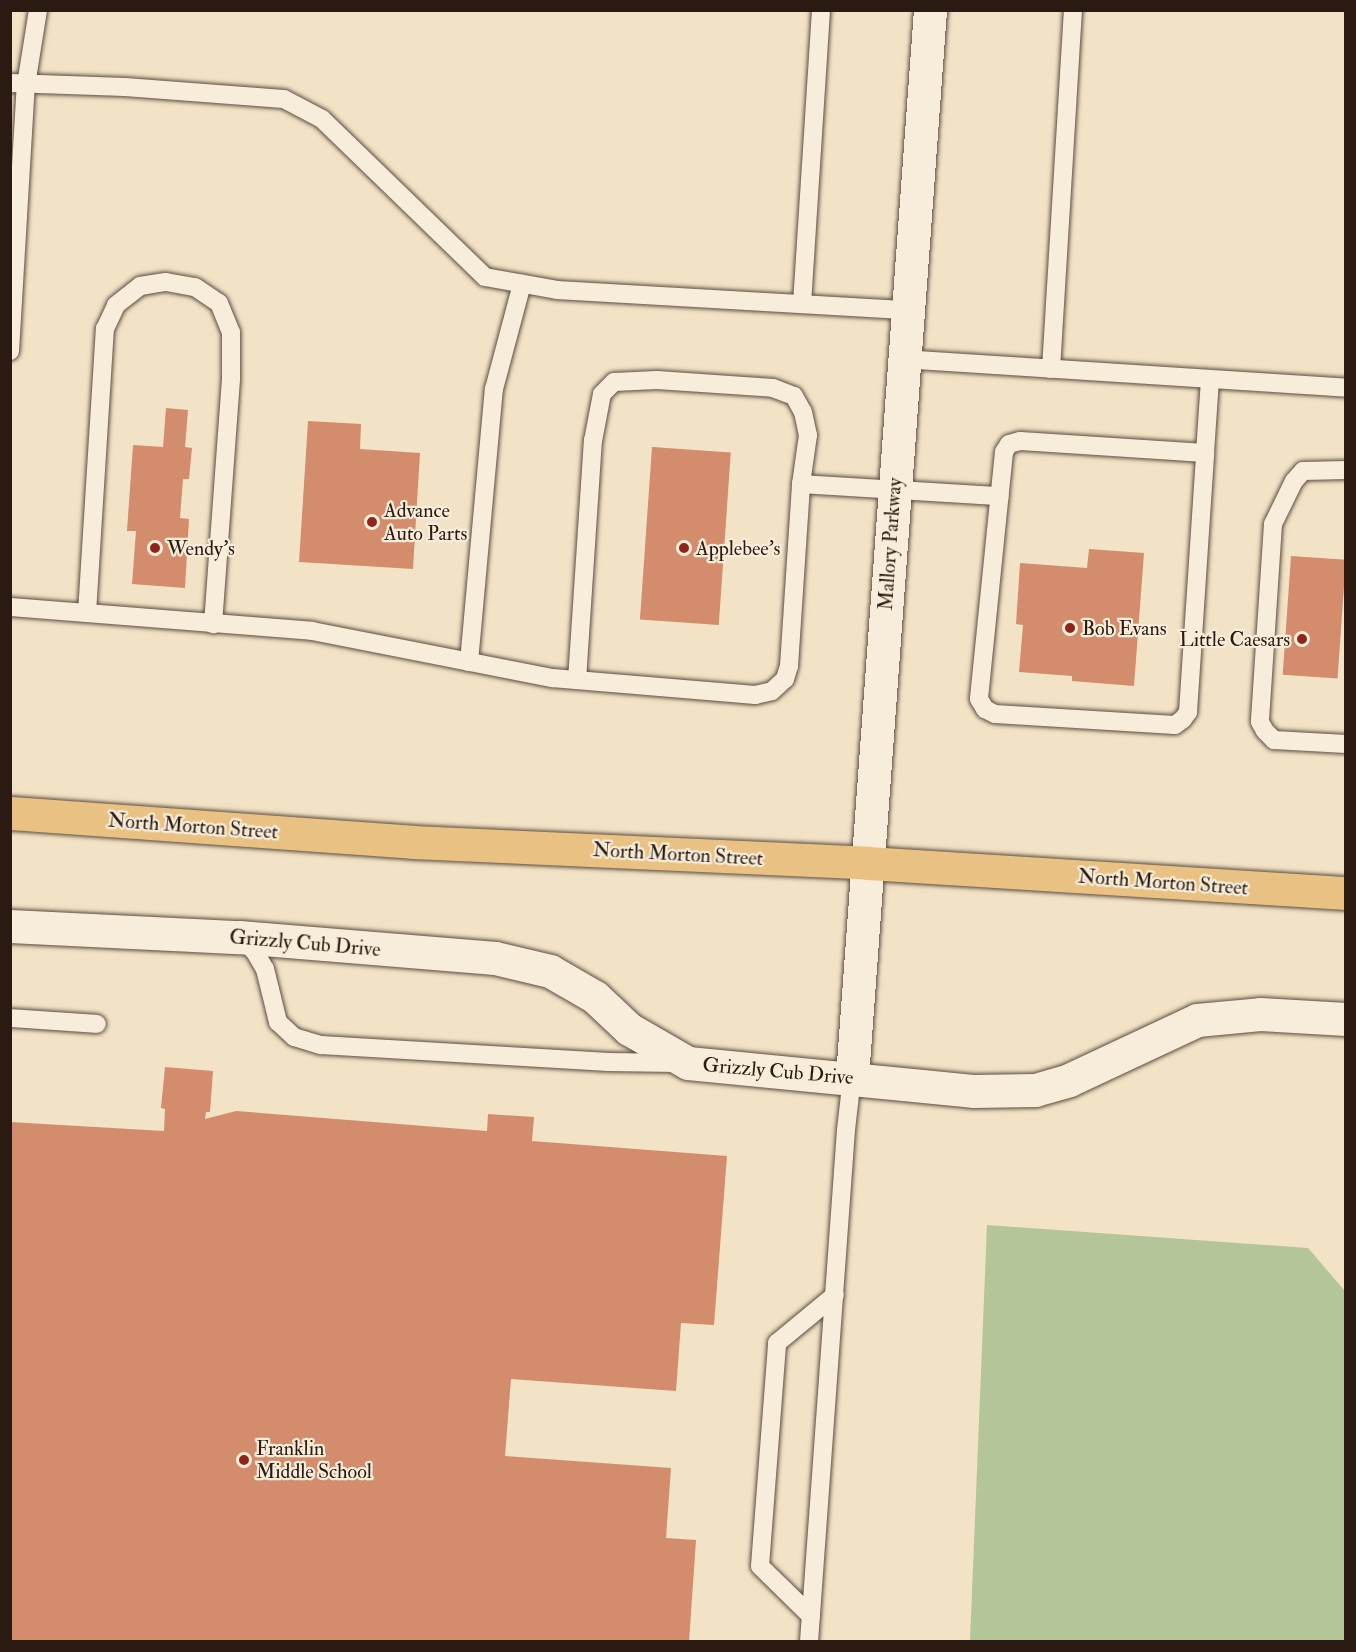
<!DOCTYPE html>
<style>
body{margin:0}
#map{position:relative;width:1356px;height:1652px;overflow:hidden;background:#f2e3c6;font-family:"IM FELL Double Pica",serif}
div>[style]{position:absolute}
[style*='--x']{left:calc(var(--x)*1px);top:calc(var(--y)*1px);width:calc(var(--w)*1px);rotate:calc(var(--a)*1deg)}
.green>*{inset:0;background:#b4c599}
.building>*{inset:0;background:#d38c6c;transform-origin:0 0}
.roads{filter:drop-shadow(0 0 2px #5c4c3f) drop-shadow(0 0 2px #5c4c3f)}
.lane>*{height:18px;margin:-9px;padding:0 9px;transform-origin:9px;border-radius:9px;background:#f7edda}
.street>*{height:33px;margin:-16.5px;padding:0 16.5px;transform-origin:16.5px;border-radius:16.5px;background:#f7edda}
.primary>*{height:33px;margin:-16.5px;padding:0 16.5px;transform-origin:16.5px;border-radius:16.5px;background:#e9c283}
.dots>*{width:16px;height:16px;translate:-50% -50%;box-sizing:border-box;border:3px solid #f7edda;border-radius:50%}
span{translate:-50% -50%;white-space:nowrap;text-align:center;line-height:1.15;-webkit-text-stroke:4.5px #f7edda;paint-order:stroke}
.poi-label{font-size:20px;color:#2a1a12}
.left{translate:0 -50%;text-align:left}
.right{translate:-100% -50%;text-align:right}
.street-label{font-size:20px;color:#2a1a12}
.frame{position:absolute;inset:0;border:12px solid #2a1a12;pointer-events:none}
</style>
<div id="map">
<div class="green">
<div style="clip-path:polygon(987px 1225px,1308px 1248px,1345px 1291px,1345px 1641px,970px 1641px)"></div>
</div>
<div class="building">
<div style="clip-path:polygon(166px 408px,188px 410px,185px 447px,192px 448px,189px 479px,183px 479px,180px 518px,189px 519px,185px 588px,132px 584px,136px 531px,127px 531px,133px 445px,163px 447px)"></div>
<div style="clip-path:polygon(308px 421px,361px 424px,360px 449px,420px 453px,413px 569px,299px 562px)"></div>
<div style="left:652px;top:447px;width:79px;height:173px;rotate:4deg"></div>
<div style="clip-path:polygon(1089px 549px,1144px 553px,1134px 686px,1072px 681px,1072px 676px,1019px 672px,1023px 625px,1016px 624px,1020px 563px,1087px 568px)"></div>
<div style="left:1291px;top:556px;width:55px;height:119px;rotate:4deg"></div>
<div style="clip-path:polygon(165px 1067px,213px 1071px,210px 1112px,206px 1112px,205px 1119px,236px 1111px,487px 1131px,488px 1114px,534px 1117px,532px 1141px,727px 1156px,714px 1325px,681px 1323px,676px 1391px,511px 1379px,505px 1456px,671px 1468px,666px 1538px,696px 1540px,689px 1642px,10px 1642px,10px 1122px,164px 1131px,165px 1109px,161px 1108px)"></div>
</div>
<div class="roads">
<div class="lane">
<div style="--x:10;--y:83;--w:115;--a:2"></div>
<div style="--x:125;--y:87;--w:159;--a:4.3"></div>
<div style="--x:284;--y:99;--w:43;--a:27.8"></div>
<div style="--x:322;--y:119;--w:227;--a:44.1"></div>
<div style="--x:485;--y:277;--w:73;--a:10.2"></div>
<div style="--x:557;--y:290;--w:351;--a:3.3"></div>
<div style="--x:802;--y:304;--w:295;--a:-86.3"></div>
<div style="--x:10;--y:351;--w:266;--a:-86.6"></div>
<div style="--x:26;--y:85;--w:76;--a:-80.9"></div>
<div style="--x:903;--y:359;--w:444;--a:3.7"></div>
<div style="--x:1051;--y:369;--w:360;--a:-86.5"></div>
<div style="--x:1205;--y:453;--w:185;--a:-176.3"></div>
<div style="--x:1020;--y:441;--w:11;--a:165"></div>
<div style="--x:1009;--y:444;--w:9;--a:122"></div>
<div style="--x:1004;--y:452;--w:248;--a:95.8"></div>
<div style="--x:979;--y:699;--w:12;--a:59"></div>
<div style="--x:985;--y:709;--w:11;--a:27"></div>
<div style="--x:995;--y:714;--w:180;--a:3.5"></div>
<div style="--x:1175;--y:725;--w:10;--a:-37"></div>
<div style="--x:1183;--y:719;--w:9;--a:-54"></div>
<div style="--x:1188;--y:712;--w:260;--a:-86.2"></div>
<div style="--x:1205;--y:453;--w:74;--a:-86.1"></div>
<div style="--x:1346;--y:470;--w:43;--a:178.7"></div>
<div style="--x:1303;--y:471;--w:13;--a:132"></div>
<div style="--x:1294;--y:481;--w:48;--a:116"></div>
<div style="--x:1273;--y:524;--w:198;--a:93.8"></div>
<div style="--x:1260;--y:722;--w:10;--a:61"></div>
<div style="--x:1265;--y:731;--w:13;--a:45"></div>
<div style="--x:1274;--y:740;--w:72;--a:3.2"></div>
<div style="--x:10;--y:607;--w:303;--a:4.5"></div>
<div style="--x:312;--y:631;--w:245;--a:11.1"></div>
<div style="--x:552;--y:678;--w:204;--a:4.8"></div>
<div style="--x:755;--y:695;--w:17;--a:-13"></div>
<div style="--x:772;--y:691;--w:18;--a:-43"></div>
<div style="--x:785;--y:679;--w:14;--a:-73"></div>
<div style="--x:789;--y:666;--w:182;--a:-86.2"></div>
<div style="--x:801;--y:484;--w:199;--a:3.5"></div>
<div style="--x:87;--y:613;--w:285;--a:-86.4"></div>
<div style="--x:105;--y:329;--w:26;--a:-65"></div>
<div style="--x:116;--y:305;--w:31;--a:-38"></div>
<div style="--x:140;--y:286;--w:26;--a:-9"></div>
<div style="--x:166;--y:282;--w:29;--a:10"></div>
<div style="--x:195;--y:287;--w:29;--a:34"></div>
<div style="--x:219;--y:303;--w:31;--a:68"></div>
<div style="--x:231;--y:332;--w:47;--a:90"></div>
<div style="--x:231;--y:379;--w:246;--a:94.2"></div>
<div style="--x:469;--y:662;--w:274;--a:-84.8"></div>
<div style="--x:494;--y:389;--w:109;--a:-75.1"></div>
<div style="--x:577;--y:680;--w:240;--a:-86.2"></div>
<div style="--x:593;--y:441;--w:48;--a:-79.2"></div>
<div style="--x:602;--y:394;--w:17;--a:-45"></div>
<div style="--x:614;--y:382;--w:43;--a:-2.7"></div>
<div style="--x:657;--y:380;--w:116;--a:3.9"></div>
<div style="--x:773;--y:388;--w:22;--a:21"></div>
<div style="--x:794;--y:396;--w:18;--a:61"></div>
<div style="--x:803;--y:412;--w:24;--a:78"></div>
<div style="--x:808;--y:435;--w:49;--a:98.1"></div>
<div style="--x:241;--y:938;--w:20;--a:45"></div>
<div style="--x:255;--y:952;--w:20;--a:60"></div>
<div style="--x:265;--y:969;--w:55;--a:76.2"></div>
<div style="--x:278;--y:1022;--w:22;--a:43"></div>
<div style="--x:294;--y:1037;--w:28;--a:17"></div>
<div style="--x:321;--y:1045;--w:288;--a:3.4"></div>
<div style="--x:608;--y:1062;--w:69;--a:0.8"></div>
<div style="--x:10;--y:1018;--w:87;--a:3.9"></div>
<div style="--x:811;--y:1616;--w:71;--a:-135.6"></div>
<div style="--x:760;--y:1566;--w:224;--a:-85.6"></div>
<div style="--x:777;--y:1343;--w:75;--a:-39.6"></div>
<div style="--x:809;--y:1642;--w:513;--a:-85.87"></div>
<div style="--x:846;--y:1130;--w:53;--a:-83.5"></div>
</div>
<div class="street">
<div style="--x:10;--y:926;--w:229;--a:2.8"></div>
<div style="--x:239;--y:937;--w:257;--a:4.7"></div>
<div style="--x:495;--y:958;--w:57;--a:13.3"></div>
<div style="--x:550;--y:971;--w:52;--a:30"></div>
<div style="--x:595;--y:997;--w:47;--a:43.3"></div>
<div style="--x:629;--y:1029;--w:68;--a:30"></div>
<div style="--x:688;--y:1063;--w:286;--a:5.6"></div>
<div style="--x:973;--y:1091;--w:62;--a:-0.9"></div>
<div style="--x:1035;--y:1090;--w:35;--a:-16"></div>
<div style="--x:1069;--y:1080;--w:141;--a:-25.1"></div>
<div style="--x:1197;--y:1020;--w:63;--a:-5.4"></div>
<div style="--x:1260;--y:1014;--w:86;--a:3.3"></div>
<div style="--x:852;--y:1077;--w:1070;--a:-85.82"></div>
</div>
<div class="primary">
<div style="--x:10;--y:813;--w:404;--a:4.1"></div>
<div style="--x:413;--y:842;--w:455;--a:2.6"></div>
<div style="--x:868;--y:863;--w:479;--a:3.6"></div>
</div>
</div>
<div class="dots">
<div style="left:372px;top:522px;background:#8f2418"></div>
<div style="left:155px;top:548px;background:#8f2418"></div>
<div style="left:684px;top:548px;background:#8f2418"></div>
<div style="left:1070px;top:628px;background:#8f2418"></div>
<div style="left:1302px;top:639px;background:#8f2418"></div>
<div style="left:244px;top:1460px;background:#8f2418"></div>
</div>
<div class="poi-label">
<span class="left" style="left:384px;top:522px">Advance<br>Auto Parts</span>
<span class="left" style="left:167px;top:548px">Wendy's</span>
<span class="left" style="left:696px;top:548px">Applebee's</span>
<span class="left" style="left:1082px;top:628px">Bob Evans</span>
<span class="right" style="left:1290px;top:639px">Little Caesars</span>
<span class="left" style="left:256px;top:1460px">Franklin<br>Middle School</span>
</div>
<div class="street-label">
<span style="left:890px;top:544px;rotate:-86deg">Mallory Parkway</span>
<span style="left:193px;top:826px;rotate:4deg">North Morton Street</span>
<span style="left:678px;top:854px;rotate:3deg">North Morton Street</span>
<span style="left:1163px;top:882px;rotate:4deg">North Morton Street</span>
<span style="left:305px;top:943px;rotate:5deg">Grizzly Cub Drive</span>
<span style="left:778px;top:1071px;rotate:5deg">Grizzly Cub Drive</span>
</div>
<div class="frame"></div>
</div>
